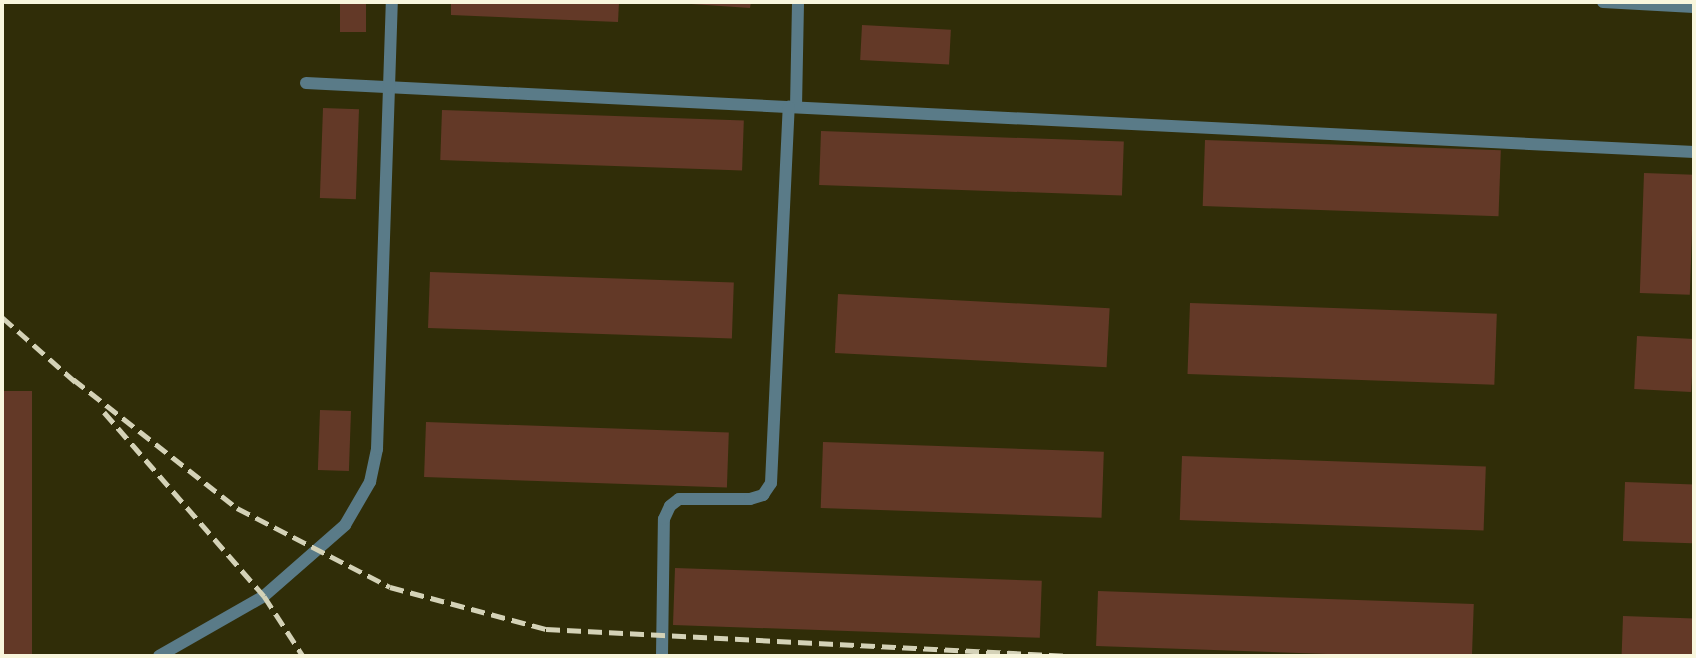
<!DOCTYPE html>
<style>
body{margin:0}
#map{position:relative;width:1696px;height:658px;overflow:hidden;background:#302d08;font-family:Lora,serif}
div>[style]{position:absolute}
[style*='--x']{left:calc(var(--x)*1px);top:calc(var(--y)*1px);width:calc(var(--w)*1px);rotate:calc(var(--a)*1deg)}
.building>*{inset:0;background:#633927;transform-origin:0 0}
.service>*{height:12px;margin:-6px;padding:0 6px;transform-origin:6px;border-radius:6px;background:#5a7b88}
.rail>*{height:5px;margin-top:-2.5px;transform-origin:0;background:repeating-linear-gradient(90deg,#d4d2b7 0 14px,transparent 0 21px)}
span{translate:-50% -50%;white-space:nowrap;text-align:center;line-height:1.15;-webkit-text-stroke:6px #171503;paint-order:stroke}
.frame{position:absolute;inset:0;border:4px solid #f8f6dd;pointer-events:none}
</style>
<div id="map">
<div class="building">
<div style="left:340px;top:2px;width:26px;height:30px"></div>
<div style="clip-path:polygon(451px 2px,619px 2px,618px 22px,451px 15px)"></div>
<div style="clip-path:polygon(662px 2px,751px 2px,750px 8px)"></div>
<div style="left:862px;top:25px;width:89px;height:35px;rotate:3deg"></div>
<div style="left:323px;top:108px;width:36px;height:90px;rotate:2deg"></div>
<div style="left:442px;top:110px;width:302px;height:50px;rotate:2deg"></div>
<div style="left:821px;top:131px;width:303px;height:54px;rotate:2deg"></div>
<div style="left:1205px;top:140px;width:296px;height:66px;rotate:2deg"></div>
<div style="left:1644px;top:173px;width:50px;height:120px;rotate:2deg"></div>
<div style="left:430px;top:272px;width:304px;height:56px;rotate:2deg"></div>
<div style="left:838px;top:294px;width:272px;height:59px;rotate:3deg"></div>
<div style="left:1190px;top:303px;width:307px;height:71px;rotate:2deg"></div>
<div style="left:1637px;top:336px;width:57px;height:53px;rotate:3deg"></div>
<div style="left:2px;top:391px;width:30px;height:265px"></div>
<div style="left:320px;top:410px;width:31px;height:60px;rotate:2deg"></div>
<div style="left:426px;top:422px;width:303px;height:55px;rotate:2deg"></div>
<div style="left:823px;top:442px;width:281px;height:66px;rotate:2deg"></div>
<div style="left:1182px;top:456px;width:304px;height:64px;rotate:2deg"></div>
<div style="left:1625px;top:482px;width:69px;height:59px;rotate:2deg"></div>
<div style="left:675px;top:568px;width:367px;height:57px;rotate:2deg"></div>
<div style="left:1098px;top:591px;width:376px;height:55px;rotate:2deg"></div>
<div style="left:1623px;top:616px;width:71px;height:40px;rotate:2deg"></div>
</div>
<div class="service">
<div style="--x:1603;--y:2;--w:91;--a:3.1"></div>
<div style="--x:306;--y:83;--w:1390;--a:2.85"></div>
<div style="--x:796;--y:107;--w:105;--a:-88.9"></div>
<div style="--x:159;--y:656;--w:121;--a:-29.7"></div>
<div style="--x:264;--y:596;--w:108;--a:-41.2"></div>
<div style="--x:345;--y:525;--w:50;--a:-59.8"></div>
<div style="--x:370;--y:482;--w:34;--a:-78"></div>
<div style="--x:377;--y:449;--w:447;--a:-88.1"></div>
<div style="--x:662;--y:656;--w:137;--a:-89.2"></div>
<div style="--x:664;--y:519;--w:14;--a:-65"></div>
<div style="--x:670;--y:506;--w:11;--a:-38"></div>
<div style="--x:679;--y:499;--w:71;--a:0"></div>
<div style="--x:750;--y:499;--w:14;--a:-17"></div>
<div style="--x:763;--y:495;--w:14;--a:-56"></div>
<div style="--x:771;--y:483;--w:377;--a:-87.3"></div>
</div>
<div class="rail">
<div style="--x:2;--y:317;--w:104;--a:41.5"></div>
<div style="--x:73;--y:379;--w:209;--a:38.2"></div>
<div style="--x:237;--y:508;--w:172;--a:27.3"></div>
<div style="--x:390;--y:587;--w:162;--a:15.1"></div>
<div style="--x:546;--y:629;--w:525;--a:2.95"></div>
<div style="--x:104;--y:412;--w:244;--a:49"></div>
<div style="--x:264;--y:596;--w:72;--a:57"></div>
</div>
<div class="frame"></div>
</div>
